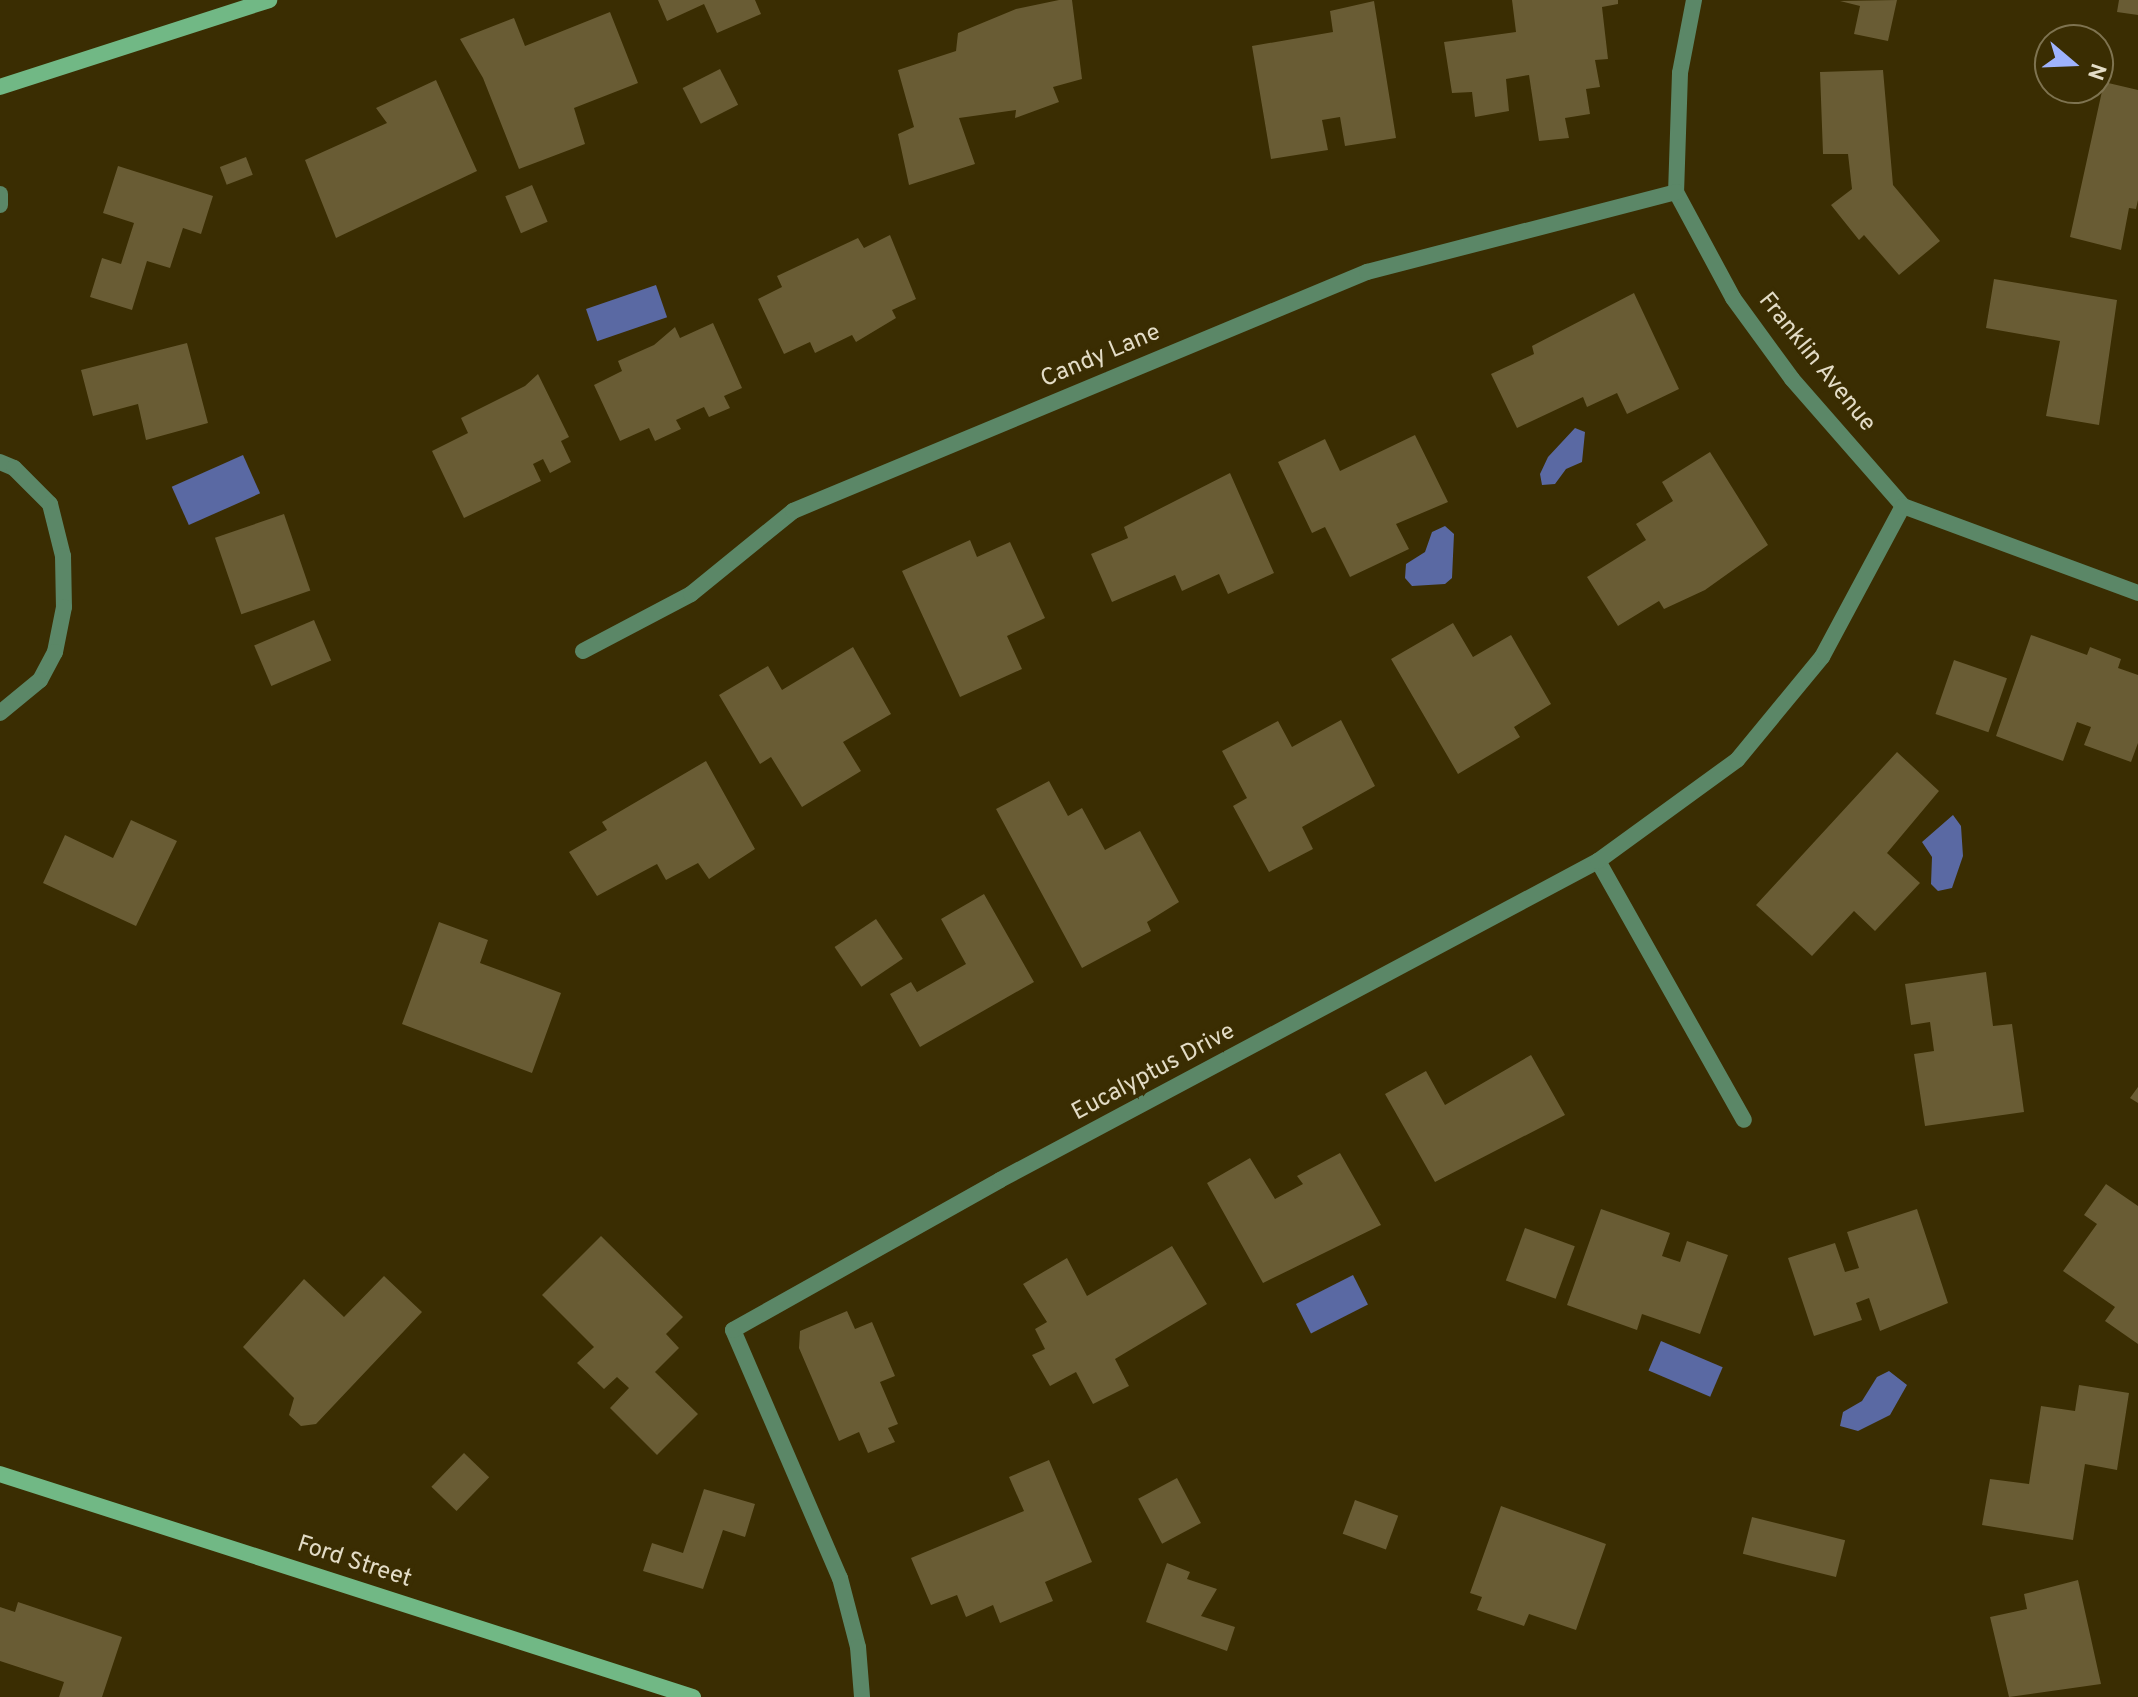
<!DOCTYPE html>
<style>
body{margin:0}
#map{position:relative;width:2138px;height:1697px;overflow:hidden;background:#3a2d02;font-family:Overpass,sans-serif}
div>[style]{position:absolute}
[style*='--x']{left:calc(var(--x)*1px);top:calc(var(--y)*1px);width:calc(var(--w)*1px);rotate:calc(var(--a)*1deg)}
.water>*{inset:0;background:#5a69a3;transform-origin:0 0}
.building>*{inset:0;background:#695c34;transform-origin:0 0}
.lane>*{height:16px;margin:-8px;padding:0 8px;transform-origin:8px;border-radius:8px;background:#5b8767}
.street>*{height:16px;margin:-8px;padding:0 8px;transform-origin:8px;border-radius:8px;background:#5b8767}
.secondary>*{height:16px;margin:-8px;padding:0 8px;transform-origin:8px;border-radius:8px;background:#71b885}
span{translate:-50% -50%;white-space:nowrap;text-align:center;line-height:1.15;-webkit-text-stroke:7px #3a2d02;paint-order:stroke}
.street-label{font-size:24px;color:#e3dcc6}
.north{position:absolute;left:2034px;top:24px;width:80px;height:80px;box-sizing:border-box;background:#3a2d02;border:2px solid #7e7350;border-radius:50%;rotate:109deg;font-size:22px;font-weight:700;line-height:32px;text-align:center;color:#e3dcc6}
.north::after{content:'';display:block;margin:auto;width:28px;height:36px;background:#9fb3fd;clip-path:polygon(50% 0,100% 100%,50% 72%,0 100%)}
</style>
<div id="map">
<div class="water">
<div style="left:656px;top:285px;width:34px;height:74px;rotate:71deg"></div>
<div style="clip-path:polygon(1575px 428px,1585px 432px,1582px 462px,1566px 469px,1555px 484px,1542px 485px,1540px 474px,1548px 457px)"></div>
<div style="left:243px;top:455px;width:42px;height:78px;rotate:66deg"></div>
<div style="clip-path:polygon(1445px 526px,1454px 534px,1452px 578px,1445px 584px,1412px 586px,1405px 578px,1406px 564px,1425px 552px,1432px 532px)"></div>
<div style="clip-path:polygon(1953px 815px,1961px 826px,1963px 856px,1952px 888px,1938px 891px,1931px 884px,1932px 857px,1922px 842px)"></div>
<div style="left:1353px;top:1275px;width:33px;height:64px;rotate:63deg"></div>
<div style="left:1661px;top:1341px;width:67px;height:32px;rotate:23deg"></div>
<div style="clip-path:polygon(1889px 1371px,1907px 1385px,1890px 1415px,1858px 1431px,1840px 1426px,1843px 1412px,1862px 1401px,1877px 1377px)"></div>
</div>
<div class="building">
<div style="clip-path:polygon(658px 0,755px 0,761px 14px,717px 33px,704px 4px,667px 21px)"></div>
<div style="clip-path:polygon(1059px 0,1072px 0,1082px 79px,1053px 87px,1059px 102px,1015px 118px,1016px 110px,959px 118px,975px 164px,909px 185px,898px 134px,914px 127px,898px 70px,956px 51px,958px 33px,1016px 9px)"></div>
<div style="clip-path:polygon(1512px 0,1618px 0,1618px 4px,1602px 7px,1608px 59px,1595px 60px,1600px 87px,1586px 89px,1590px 114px,1565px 118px,1569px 138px,1539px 141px,1529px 75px,1506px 79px,1509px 111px,1475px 117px,1472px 92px,1452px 93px,1444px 42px,1516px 32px)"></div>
<div style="clip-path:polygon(1897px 0,1888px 41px,1854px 34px,1860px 6px,1840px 1px)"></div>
<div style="clip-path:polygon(2119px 0,2138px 0,2138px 15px,2117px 12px)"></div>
<div style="clip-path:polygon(1374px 1px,1396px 138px,1345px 146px,1340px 117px,1322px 120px,1328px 150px,1271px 159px,1252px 46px,1333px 32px,1330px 11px)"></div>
<div style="clip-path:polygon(610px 12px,638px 83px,574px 108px,585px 144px,519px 169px,483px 78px,460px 39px,514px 18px,525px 46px)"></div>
<div style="left:720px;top:69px;width:40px;height:42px;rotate:63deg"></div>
<div style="clip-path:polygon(1883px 70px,1893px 185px,1940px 241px,1899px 275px,1864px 235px,1859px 240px,1831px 205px,1852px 189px,1848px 154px,1823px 154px,1820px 72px)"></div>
<div style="clip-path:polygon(436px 80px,477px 171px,336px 238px,305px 160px,387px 123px,376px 108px)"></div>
<div style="clip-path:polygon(2104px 82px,2138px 90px,2138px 200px,2136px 209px,2129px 208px,2121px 250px,2070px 237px)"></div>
<div style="left:246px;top:157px;width:19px;height:28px;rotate:69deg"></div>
<div style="clip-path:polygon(118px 166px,213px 196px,201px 234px,183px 228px,170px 268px,147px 261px,132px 310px,90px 297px,102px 258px,121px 264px,134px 223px,103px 213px)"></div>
<div style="left:532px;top:185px;width:40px;height:29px;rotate:67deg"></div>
<div style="clip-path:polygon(890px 235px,916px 299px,892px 310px,896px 318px,856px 342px,852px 335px,815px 353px,810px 342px,784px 354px,758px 299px,782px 287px,777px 276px,858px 238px,864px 248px)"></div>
<div style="clip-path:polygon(1994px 279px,2117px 300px,2099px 425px,2046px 416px,2060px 341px,1986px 328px)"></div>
<div style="clip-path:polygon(1634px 293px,1679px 389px,1627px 414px,1617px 393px,1587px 407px,1583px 397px,1517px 428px,1491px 374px,1534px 354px,1532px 346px)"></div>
<div style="clip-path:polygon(713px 323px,742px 388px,724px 396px,730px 408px,709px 417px,704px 407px,676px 420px,681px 429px,655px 441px,649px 428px,620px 441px,594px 385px,622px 371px,618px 361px,654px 345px,675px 327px,680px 338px)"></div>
<div style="clip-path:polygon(187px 343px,208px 423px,146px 440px,138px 404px,93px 416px,81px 370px)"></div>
<div style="clip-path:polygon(538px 374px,569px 437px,561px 441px,571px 462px,550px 473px,543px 459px,533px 464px,541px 481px,464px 518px,432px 451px,468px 433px,461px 418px,525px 386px)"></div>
<div style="clip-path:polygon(1415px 435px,1448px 502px,1396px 524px,1409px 549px,1350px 577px,1325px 527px,1312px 533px,1278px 462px,1325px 439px,1340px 471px)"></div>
<div style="clip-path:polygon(1710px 452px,1768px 545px,1705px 590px,1664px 609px,1659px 601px,1618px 626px,1587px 577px,1646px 540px,1636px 524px,1673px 501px,1662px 482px)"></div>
<div style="clip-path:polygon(1230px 473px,1274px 573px,1228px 594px,1219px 574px,1182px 591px,1175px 575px,1112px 602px,1091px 554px,1128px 538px,1124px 527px)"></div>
<div style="left:284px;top:514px;width:81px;height:73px;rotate:71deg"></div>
<div style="clip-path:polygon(970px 540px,977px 557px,1010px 542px,1045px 618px,1007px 636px,1022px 669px,960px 697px,902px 571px)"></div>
<div style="left:314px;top:620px;width:44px;height:65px;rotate:67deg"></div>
<div style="clip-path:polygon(1453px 623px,1473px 657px,1511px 635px,1551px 704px,1514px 727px,1520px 737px,1458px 774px,1391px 659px)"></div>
<div style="clip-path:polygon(2031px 635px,2087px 655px,2090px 647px,2121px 659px,2118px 668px,2138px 675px,2138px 743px,2131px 762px,2084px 745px,2091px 727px,2077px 722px,2063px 761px,1996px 736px)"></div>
<div style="clip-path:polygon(853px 647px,891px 714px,843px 742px,861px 771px,802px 807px,771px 757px,760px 764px,719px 695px,768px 666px,782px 690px)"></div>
<div style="left:1954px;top:660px;width:56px;height:57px;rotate:19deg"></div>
<div style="clip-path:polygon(1341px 720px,1375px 786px,1302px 827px,1313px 849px,1269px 872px,1233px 806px,1247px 798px,1222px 751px,1278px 721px,1292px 747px)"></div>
<div style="clip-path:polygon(1897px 752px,1939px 791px,1887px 853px,1920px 883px,1875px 931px,1854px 911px,1812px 956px,1756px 905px)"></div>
<div style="clip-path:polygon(706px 761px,755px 849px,709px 879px,698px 863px,666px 880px,657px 864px,597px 896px,569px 852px,607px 830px,602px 822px)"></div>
<div style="clip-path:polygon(1049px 781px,1068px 816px,1082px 808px,1105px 850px,1140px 831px,1179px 902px,1147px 922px,1151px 931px,1082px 968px,996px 809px)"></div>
<div style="clip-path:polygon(131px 820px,177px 841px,136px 926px,43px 883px,65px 835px,113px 858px)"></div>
<div style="clip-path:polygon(984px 894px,1034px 982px,920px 1047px,890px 994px,911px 982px,917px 992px,966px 964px,941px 919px)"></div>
<div style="left:876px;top:919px;width:48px;height:50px;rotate:56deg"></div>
<div style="clip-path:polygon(439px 922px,488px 940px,480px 963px,561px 993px,532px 1073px,402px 1024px)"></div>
<div style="clip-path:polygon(1986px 972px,1993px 1026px,2012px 1024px,2024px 1112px,1925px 1126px,1914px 1054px,1934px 1051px,1930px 1022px,1911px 1025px,1905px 984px)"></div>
<div style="clip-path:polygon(1531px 1055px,1565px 1115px,1435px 1182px,1385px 1094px,1426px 1071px,1445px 1105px)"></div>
<div style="clip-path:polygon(2138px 1087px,2138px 1103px,2130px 1098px)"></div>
<div style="clip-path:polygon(1340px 1153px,1381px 1225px,1263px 1283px,1207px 1183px,1250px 1158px,1275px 1199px,1303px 1184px,1297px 1176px)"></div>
<div style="clip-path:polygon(2106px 1184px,2138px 1206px,2138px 1344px,2105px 1321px,2115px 1307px,2063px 1271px,2097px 1224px,2084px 1215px)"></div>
<div style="clip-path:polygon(1601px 1209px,1670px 1233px,1662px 1256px,1680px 1262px,1687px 1241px,1728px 1255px,1700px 1334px,1642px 1314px,1637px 1330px,1567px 1305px)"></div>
<div style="clip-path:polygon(1917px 1209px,1948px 1303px,1880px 1331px,1869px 1298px,1856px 1303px,1862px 1320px,1814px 1336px,1788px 1258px,1835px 1243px,1845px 1272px,1859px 1268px,1847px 1232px)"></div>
<div style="left:1525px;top:1228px;width:53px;height:56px;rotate:20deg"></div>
<div style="clip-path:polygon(601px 1236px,683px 1317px,666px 1334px,679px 1348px,655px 1372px,698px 1414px,657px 1455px,610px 1408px,629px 1388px,617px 1377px,604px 1389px,577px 1363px,594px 1347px,542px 1295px)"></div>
<div style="clip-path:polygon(1172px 1246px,1207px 1304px,1115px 1359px,1129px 1386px,1093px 1404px,1076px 1372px,1050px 1386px,1032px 1355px,1045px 1349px,1035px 1329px,1047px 1322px,1023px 1284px,1067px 1258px,1087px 1296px)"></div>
<div style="clip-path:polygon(384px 1276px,422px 1312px,316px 1424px,301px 1426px,289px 1415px,294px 1398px,243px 1347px,304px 1279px,344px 1317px)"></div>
<div style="clip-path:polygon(847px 1311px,855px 1329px,872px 1322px,895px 1376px,880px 1382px,898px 1424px,888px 1428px,895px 1442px,868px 1453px,859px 1432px,839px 1441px,799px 1348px,800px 1331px)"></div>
<div style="clip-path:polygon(2079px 1385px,2129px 1393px,2117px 1470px,2085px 1464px,2073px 1540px,1982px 1525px,1990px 1479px,2029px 1484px,2041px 1406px,2075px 1411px)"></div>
<div style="left:464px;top:1453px;width:35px;height:47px;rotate:44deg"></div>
<div style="clip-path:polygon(1049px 1460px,1092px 1562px,1045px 1582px,1053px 1601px,1000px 1623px,993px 1605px,966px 1617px,957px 1595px,931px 1605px,911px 1558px,1024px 1511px,1009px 1477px)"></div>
<div style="left:1177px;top:1478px;width:51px;height:44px;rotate:62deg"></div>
<div style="clip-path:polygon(704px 1489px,755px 1504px,745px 1537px,723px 1530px,703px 1589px,643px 1571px,652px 1543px,683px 1553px)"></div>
<div style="left:1355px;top:1500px;width:46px;height:36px;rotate:20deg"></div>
<div style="clip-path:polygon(1501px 1506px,1606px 1544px,1576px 1630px,1529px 1614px,1524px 1626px,1477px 1610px,1482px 1597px,1470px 1593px)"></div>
<div style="left:1752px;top:1517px;width:96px;height:38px;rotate:14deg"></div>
<div style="clip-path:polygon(1167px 1563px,1190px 1572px,1187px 1579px,1217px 1589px,1201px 1616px,1235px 1627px,1227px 1651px,1146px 1622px)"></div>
<div style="clip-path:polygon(2078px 1580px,2101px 1684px,2009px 1697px,1990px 1617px,2027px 1609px,2024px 1594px)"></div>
<div style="clip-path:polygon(18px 1602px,122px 1637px,102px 1697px,59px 1697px,64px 1682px,0 1661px,0 1607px,15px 1612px)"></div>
</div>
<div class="lane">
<div style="--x:733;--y:1330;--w:270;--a:66.7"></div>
<div style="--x:840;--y:1578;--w:71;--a:75.4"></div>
<div style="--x:858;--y:1647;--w:50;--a:85.4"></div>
</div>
<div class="street">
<div style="--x:1694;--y:0;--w:74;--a:100.9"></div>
<div style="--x:1680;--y:73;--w:119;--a:91.9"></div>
<div style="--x:1676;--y:192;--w:120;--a:61.7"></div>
<div style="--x:1733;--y:298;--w:100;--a:53.9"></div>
<div style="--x:1792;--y:379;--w:169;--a:48.8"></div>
<div style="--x:1903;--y:506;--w:251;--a:20.3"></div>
<div style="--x:0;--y:194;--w:11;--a:90"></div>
<div style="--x:0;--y:462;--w:15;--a:23"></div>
<div style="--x:14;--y:468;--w:51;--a:45"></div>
<div style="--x:50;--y:504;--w:54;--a:76"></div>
<div style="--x:63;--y:556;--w:51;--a:88.9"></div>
<div style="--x:64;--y:607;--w:46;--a:101.3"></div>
<div style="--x:55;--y:652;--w:32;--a:118"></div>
<div style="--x:40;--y:680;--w:52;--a:140.5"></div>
<div style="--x:583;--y:651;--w:122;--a:-27.8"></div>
<div style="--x:691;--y:594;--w:132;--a:-39.1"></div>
<div style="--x:793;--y:511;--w:622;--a:-22.61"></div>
<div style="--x:1367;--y:272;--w:319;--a:-14.5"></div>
<div style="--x:1598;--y:861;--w:297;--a:60.6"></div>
<div style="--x:733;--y:1330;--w:306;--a:-29.3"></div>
<div style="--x:1000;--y:1180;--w:678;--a:-28.08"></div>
<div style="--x:1598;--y:861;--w:172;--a:-36"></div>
<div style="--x:1737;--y:760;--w:134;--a:-50.5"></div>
<div style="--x:1822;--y:657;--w:171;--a:-61.8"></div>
</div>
<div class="secondary">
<div style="--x:0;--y:87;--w:283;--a:-17.9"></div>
<div style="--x:0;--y:1474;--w:728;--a:17.84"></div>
</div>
<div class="street-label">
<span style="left:1101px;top:357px;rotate:-23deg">Candy Lane</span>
<span style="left:1816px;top:363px;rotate:51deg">Franklin Avenue</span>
<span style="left:1154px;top:1073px;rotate:-28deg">Eucalyptus Drive</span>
<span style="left:354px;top:1563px;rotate:18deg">Ford Street</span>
</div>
<div class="north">N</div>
</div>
